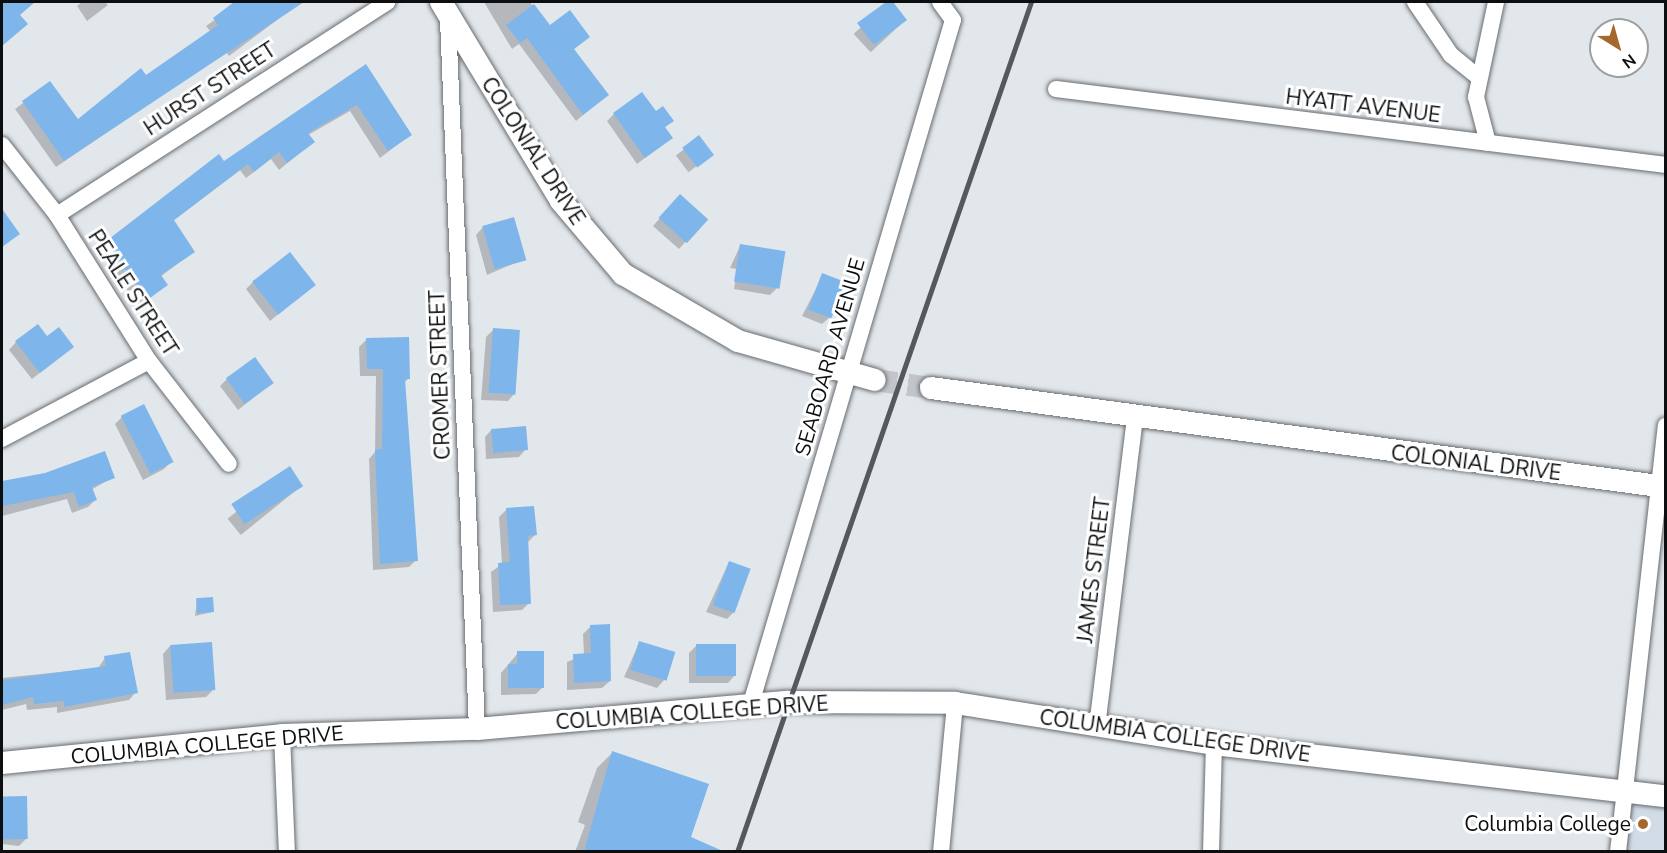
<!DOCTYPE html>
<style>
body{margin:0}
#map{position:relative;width:1667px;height:853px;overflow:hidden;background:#e2e7eb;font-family:"Nunito Sans",sans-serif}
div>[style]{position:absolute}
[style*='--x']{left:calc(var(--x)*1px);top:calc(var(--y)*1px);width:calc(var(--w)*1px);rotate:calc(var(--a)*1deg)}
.built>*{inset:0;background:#d2dce7}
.shadow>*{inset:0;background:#0003;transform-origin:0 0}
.building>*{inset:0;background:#7eb6eb;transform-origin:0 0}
.secondary-tunnel>*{height:22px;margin-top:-11px;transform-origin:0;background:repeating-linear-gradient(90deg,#c2c6ca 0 22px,transparent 0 33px)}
.roads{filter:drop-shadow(0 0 2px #686c70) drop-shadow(0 0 2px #686c70)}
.street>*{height:16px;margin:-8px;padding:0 8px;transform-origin:8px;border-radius:8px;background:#fff}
.secondary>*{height:22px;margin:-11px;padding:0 11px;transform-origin:11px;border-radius:11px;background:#fff}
.rail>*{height:4.5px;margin:-2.25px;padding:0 2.25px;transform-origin:2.25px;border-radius:2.25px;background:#56595b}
.dots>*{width:16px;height:16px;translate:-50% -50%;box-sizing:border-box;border:3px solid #fff;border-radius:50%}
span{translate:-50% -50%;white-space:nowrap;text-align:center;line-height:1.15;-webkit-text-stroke:6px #fff;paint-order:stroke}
.street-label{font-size:21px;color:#0c0e0f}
.poi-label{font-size:21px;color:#0c0e0f}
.right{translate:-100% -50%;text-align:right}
.frame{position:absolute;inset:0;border:3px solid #0c0e0f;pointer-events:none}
.north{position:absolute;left:1589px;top:18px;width:60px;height:60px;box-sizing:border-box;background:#fff;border:2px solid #9e9f9f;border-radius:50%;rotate:143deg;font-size:16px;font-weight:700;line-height:24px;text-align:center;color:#0c0e0f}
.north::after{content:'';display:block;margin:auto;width:21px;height:27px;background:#a5672d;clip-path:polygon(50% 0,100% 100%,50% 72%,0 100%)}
</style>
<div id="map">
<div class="built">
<div style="clip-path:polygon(1624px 791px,1665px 796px,1665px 851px,1618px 852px)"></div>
</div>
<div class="shadow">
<div style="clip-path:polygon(2px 2px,31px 2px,18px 15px,19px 31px,2px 45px)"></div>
<div style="clip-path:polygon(82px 2px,105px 2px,108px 5px,87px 21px,77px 6px)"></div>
<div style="clip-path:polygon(240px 2px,288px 2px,293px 8px,229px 56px,226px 52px,56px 167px,15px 109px,50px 83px,77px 122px,211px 32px,206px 26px)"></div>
<div style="clip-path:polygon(484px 2px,530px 2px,549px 27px,588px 37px,573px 50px,607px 95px,576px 121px,519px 44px,512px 49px)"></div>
<div style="left:888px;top:2px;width:25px;height:47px;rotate:47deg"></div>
<div style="clip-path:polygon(366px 67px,410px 135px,380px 158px,350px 111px,308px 135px,313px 142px,279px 170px,271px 159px,246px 178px,240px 170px,173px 221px,193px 252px,160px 277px,166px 285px,139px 307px,99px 250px)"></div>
<div style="clip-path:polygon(656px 113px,672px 121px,664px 128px,671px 138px,637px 164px,607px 121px,614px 114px)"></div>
<div style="left:699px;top:138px;width:21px;height:29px;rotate:53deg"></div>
<div style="clip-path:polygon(673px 203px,706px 219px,679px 249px,653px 226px)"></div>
<div style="clip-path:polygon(2px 208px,18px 234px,2px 247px)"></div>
<div style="clip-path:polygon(483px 227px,524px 259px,487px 275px,476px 235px)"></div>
<div style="clip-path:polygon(740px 246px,778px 287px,770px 295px,734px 289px,737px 269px,730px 268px)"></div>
<div style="clip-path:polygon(823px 275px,830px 317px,822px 324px,802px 316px)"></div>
<div style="clip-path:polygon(253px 282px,314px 285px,270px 321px,246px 289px)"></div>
<div style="clip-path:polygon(493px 330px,515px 393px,508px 401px,481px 400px,486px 337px)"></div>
<div style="clip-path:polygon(47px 338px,72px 347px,32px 379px,9px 350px,16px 342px)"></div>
<div style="clip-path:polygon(366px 340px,408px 379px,403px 384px,416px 560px,409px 567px,373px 570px,369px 459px,375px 452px,376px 376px,360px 376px,359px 347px)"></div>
<div style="clip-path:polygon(227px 379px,272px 383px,238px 410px,220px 386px)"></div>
<div style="clip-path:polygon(122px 417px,171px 462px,164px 469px,143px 480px,115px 424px)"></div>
<div style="clip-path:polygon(492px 429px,526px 449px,519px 457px,486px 459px,485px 437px)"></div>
<div style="left:289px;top:469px;width:21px;height:79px;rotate:51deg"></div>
<div style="clip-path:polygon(46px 475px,113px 477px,91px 490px,95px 500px,88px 507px,72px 513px,67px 499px,2px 516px,2px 483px)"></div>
<div style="clip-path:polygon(506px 510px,535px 535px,528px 542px,529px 603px,522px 610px,493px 612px,491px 572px,502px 564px,499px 517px)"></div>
<div style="clip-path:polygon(729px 562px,734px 612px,727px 619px,706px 612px)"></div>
<div style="clip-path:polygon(197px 600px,212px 612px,195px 616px)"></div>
<div style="clip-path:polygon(590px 627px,610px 681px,602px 688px,567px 690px,567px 662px,584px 655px,583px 634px)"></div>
<div style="clip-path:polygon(639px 643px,664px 680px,657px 688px,624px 677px)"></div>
<div style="clip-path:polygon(170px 646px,213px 690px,206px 697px,166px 700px,163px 654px)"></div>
<div style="clip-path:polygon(696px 646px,735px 675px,728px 683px,689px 683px,689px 653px)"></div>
<div style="clip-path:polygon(518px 653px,543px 687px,536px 694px,501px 695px,501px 673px)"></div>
<div style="clip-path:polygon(105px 658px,136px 692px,129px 700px,57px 713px,57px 707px,27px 710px,26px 704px,2px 710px,2px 678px,98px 668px)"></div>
<div style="clip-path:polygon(612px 753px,689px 838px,699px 852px,575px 852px,585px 825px,578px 822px,597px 768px)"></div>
<div style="clip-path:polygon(25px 798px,27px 838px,19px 846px,2px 844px,2px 799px)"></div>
</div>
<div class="building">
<div style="clip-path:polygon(2px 2px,35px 2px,20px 15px,28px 24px,2px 46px)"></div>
<div style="clip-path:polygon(234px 2px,304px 2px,64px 161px,22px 101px,50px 81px,78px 119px,141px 68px,146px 75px,218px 25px,213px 18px)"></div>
<div style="clip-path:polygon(886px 2px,893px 2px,907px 20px,874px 45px,857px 23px)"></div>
<div style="clip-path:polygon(534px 4px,550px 25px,570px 10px,590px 37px,574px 49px,609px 95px,583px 115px,527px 38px,520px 43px,506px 25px)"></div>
<div style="clip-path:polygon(366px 64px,412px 135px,388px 151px,357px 105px,308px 133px,315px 142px,287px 163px,279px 152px,254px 172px,248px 164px,174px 220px,195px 252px,161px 275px,168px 285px,147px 300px,105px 242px,219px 154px,224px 161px)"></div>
<div style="clip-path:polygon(642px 92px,656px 111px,663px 106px,674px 121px,665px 127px,673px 138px,645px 158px,613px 113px)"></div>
<div style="left:699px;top:135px;width:25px;height:21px;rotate:53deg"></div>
<div style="left:680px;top:194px;width:38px;height:32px;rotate:42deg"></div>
<div style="clip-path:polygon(2px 209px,20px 234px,2px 247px)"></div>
<div style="left:514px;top:217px;width:45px;height:33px;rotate:74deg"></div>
<div style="left:740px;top:244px;width:46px;height:38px;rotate:9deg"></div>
<div style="left:290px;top:252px;width:42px;height:48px;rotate:52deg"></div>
<div style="left:822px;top:273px;width:25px;height:39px;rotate:21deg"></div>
<div style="clip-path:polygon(38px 324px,47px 336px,59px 327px,74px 347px,40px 373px,15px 341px)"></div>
<div style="left:493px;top:328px;width:27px;height:65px;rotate:4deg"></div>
<div style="clip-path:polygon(409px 337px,410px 379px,405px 379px,418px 561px,380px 564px,375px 450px,382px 449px,383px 369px,367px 369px,366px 338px)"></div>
<div style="left:255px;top:357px;width:32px;height:36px;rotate:54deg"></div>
<div style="left:144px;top:404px;width:65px;height:26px;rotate:63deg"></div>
<div style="left:526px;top:426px;width:24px;height:35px;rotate:85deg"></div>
<div style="clip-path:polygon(105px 451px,115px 478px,92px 487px,97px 500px,79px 507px,74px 492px,2px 506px,2px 481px,45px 473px)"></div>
<div style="left:290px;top:466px;width:24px;height:70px;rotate:57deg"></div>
<div style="clip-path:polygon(534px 506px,537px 535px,528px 536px,531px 604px,500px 605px,498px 563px,510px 562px,506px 508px)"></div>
<div style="left:729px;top:561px;width:23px;height:47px;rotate:20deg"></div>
<div style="left:213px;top:597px;width:15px;height:17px;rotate:86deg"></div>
<div style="clip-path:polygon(610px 624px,611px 681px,574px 683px,573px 654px,591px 653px,590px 625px)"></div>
<div style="left:639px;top:641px;width:38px;height:30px;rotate:17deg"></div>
<div style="left:212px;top:642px;width:48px;height:42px;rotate:86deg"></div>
<div style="left:696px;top:644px;width:40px;height:32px"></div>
<div style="clip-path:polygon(517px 651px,544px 651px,544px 688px,508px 688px,508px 664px,517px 664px)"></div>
<div style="clip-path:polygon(130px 652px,138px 693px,64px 707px,64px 701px,34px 704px,33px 697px,2px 705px,2px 680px,106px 666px,104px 656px)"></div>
<div style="clip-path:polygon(612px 751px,709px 784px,691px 837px,725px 852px,584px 852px)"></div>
<div style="left:27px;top:796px;width:43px;height:25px;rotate:89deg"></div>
</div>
<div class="secondary-tunnel">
<div style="--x:875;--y:380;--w:57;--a:8.1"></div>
</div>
<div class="roads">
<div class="street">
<div style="--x:1415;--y:2;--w:64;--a:55.8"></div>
<div style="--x:1451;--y:55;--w:36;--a:39"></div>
<div style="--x:448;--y:19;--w:711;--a:87.66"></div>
<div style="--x:1056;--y:89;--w:615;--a:7.1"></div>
<div style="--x:1488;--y:143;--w:48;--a:-104.6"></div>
<div style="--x:1476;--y:97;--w:97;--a:-78.1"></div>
<div style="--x:2;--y:145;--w:89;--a:51.8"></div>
<div style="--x:57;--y:215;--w:173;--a:57.8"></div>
<div style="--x:149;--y:361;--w:130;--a:52.2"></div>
<div style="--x:57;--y:215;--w:393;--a:-32.8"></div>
<div style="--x:2;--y:439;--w:166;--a:-28"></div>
<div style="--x:750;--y:707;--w:716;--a:-73.54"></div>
<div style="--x:953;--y:20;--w:22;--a:-126"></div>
<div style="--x:1097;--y:727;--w:311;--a:-83"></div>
<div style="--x:282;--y:735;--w:117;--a:87.6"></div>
<div style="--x:941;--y:852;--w:150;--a:-84.6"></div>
<div style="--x:1211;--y:852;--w:108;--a:-88.4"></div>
<div style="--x:1618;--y:852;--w:429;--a:-83.6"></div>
</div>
<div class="secondary">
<div style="--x:441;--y:2;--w:232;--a:58.9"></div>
<div style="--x:561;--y:201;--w:96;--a:49.7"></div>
<div style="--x:623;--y:274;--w:133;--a:30.2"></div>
<div style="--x:738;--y:341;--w:142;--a:15.9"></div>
<div style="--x:931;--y:388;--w:742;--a:7.67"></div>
<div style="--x:2;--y:763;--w:281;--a:-5.7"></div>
<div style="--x:282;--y:735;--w:195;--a:-1.8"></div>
<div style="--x:477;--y:729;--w:312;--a:-5"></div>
<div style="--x:788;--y:702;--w:167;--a:0.3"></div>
<div style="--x:955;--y:703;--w:262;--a:9"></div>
<div style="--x:1214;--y:744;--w:455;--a:6.6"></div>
</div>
</div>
<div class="rail">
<div style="--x:737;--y:852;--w:899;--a:-70.92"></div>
</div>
<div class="dots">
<div style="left:1643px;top:824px;background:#a5672d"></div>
</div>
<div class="street-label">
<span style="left:210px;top:89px;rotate:-33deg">HURST STREET</span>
<span style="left:1363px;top:106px;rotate:7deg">HYATT AVENUE</span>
<span style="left:533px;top:151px;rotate:57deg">COLONIAL DRIVE</span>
<span style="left:133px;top:293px;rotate:57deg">PEALE STREET</span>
<span style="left:830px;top:357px;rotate:-74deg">SEABOARD AVENUE</span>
<span style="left:440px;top:375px;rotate:-92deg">CROMER STREET</span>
<span style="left:1476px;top:463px;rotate:7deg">COLONIAL DRIVE</span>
<span style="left:1094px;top:570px;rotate:-83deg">JAMES STREET</span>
<span style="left:692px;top:713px;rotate:-4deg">COLUMBIA COLLEGE DRIVE</span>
<span style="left:1175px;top:736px;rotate:8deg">COLUMBIA COLLEGE DRIVE</span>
<span style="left:207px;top:745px;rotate:-5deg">COLUMBIA COLLEGE DRIVE</span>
</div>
<div class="poi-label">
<span class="right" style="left:1631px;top:824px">Columbia College</span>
</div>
<div class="frame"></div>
<div class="north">N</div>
</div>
